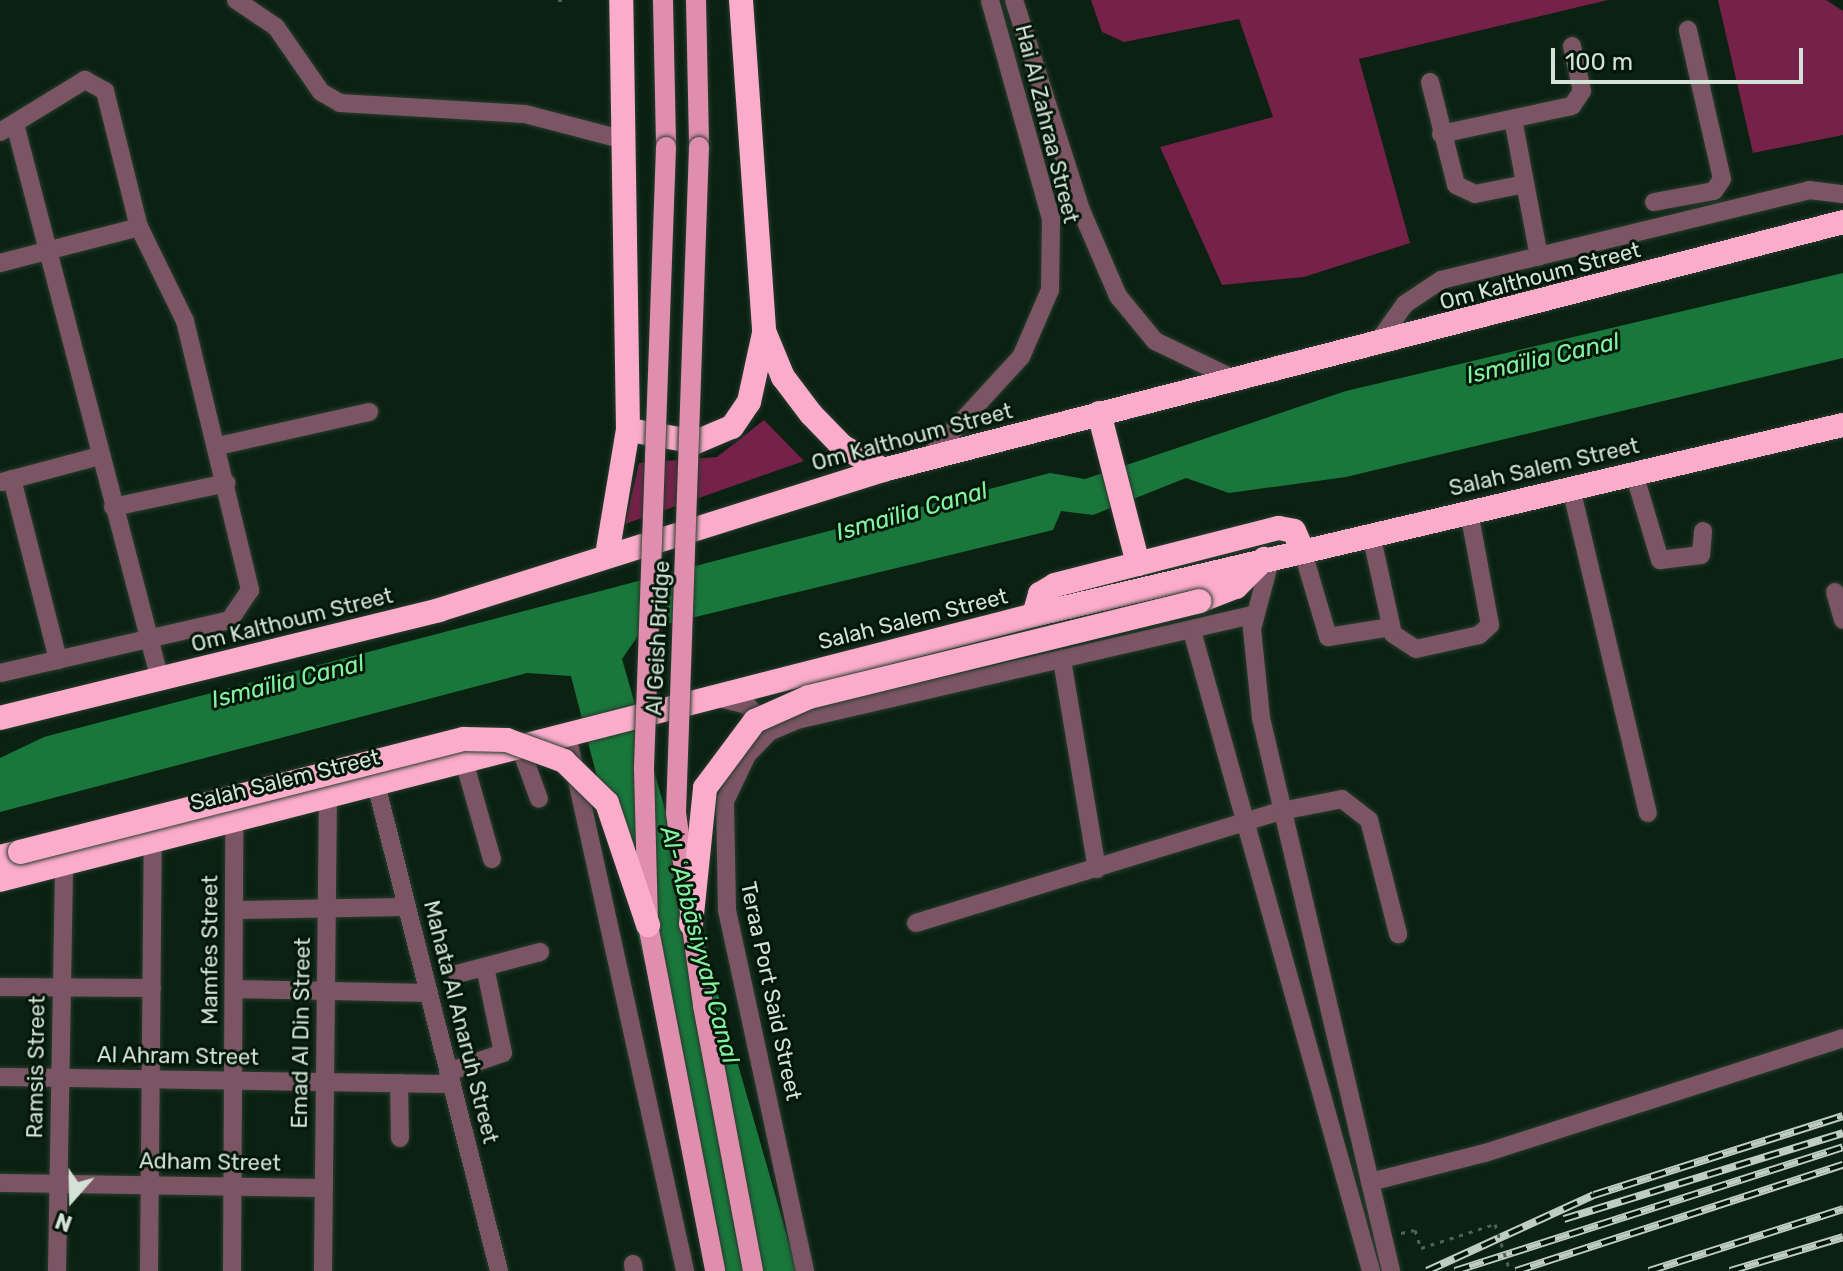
<!DOCTYPE html>
<meta charset="utf-8">
<style>
body{margin:0}
#map{position:relative;width:1843px;height:1271px;overflow:hidden;background:#0b2111;font-family:Rubik,sans-serif}
div>[style]{position:absolute}
[style*='--x']{left:calc(var(--x)*1px);top:calc(var(--y)*1px);width:calc(var(--w)*1px);rotate:calc(var(--a)*1deg)}
.forest>*{inset:0;background:#75214a}
.water>*{inset:0;background:#1a773c}
.path>*{height:3px;margin-top:-1.5px;transform-origin:0;background:repeating-linear-gradient(90deg,#4f6254 0 4px,transparent 0 10px)}
.roads{filter:drop-shadow(0 0 2px #273c2d) drop-shadow(0 0 2px #273c2d)}
.minor>*{height:18px;margin:-9px;padding:0 9px;transform-origin:9px;border-radius:9px;background:#7c5564}
.major>*{height:20px;margin:-10px;padding:0 10px;transform-origin:10px;border-radius:10px;background:#df8eae}
.highway>*{height:24px;margin:-12px;padding:0 12px;transform-origin:12px;border-radius:12px;background:#fbaccb}
.rail>*{height:8px;margin-top:-4px;transform-origin:0;background:repeating-linear-gradient(90deg,#031708 0 15px,#bfcdc1 0 30px);box-sizing:border-box;border-block:2px solid #bfcdc1}
.path-bridge>*{height:3px;margin-top:-1.5px;transform-origin:0;background:repeating-linear-gradient(90deg,#4f6254 0 4px,transparent 0 10px)}
.bridges{filter:drop-shadow(0 0 2px #273c2d) drop-shadow(0 0 2px #273c2d)}
.major-bridge>*{height:20px;margin:-10px;padding:0 10px;transform-origin:10px;border-radius:10px;background:#df8eae}
.highway-bridge>*{height:24px;margin:-12px;padding:0 12px;transform-origin:12px;border-radius:12px;background:#fbaccb}
span{translate:-50% -50%;white-space:nowrap;text-align:center;line-height:1.15;-webkit-text-stroke:6px #031708;paint-order:stroke}
.street-label{font-size:22px;color:#d4e1d6}
.water-label{font-size:24px;color:#83f3a1;font-style:italic}
.north{position:absolute;left:32px;top:1159px;width:80px;height:80px;-webkit-text-stroke:6px #031708;paint-order:stroke;rotate:200deg;font-size:22px;font-weight:700;line-height:32px;text-align:center;color:#d4e1d6}
.north::after{content:'';display:block;margin:auto;width:28px;height:36px;background:#d4e1d6;clip-path:polygon(50% 0,100% 100%,50% 72%,0 100%)}
.scale{position:absolute;left:1551px;top:48px;width:252px;height:36px;box-sizing:border-box;border:4px solid #d4e1d6;border-top:0;padding-left:10px;font-size:24px;line-height:28px;white-space:nowrap;color:#d4e1d6;-webkit-text-stroke:6px #031708;paint-order:stroke}
</style>
<div id="map">
<div class="forest">
<div style="clip-path:polygon(1091px 0,1608px 0,1359px 59px,1410px 243px,1304px 277px,1222px 285px,1160px 147px,1273px 117px,1239px 19px,1124px 42px,1102px 32px)"></div>
<div style="clip-path:polygon(1718px 0,1826px 0,1843px 11px,1843px 135px,1753px 153px)"></div>
<div style="clip-path:polygon(764px 420px,804px 461px,625px 524px,639px 463px,717px 457px)"></div>
</div>
<div class="water">
<div style="clip-path:polygon(1843px 273px,1843px 358px,1346px 477px,1229px 493px,1186px 478px,1093px 515px,1061px 511px,1053px 530px,642px 630px,622px 659px,797px 1271px,724px 1271px,571px 676px,527px 673px,0 812px,0 758px,44px 737px,1050px 473px,1085px 479px,1346px 391px)"></div>
</div>
<div class="path">
<div style="--x:558;--y:0;--w:9;--a:0"></div>
<div style="--x:1401;--y:1233;--w:14;--a:-12"></div>
<div style="--x:1415;--y:1230;--w:19;--a:72"></div>
<div style="--x:1421;--y:1248;--w:78;--a:-18"></div>
</div>
<div class="roads">
<div class="minor">
<div style="--x:236;--y:0;--w:48;--a:34"></div>
<div style="--x:276;--y:27;--w:79;--a:55.3"></div>
<div style="--x:321;--y:92;--w:22;--a:30"></div>
<div style="--x:340;--y:103;--w:185;--a:3.4"></div>
<div style="--x:525;--y:114;--w:99;--a:14.6"></div>
<div style="--x:1014;--y:0;--w:220;--a:72.3"></div>
<div style="--x:1081;--y:210;--w:94;--a:66.7"></div>
<div style="--x:1118;--y:296;--w:58;--a:50.6"></div>
<div style="--x:1155;--y:341;--w:88;--a:25.7"></div>
<div style="--x:1430;--y:82;--w:106;--a:75.8"></div>
<div style="--x:1456;--y:185;--w:21;--a:25"></div>
<div style="--x:1475;--y:194;--w:51;--a:-11.3"></div>
<div style="--x:1513;--y:119;--w:140;--a:79.3"></div>
<div style="--x:15;--y:124;--w:575;--a:75.38"></div>
<div style="--x:0;--y:132;--w:100;--a:-31.5"></div>
<div style="--x:85;--y:80;--w:23;--a:29"></div>
<div style="--x:105;--y:91;--w:140;--a:76"></div>
<div style="--x:139;--y:227;--w:105;--a:63.9"></div>
<div style="--x:185;--y:321;--w:277;--a:76.4"></div>
<div style="--x:250;--y:590;--w:36;--a:124"></div>
<div style="--x:230;--y:620;--w:236;--a:167"></div>
<div style="--x:1441;--y:134;--w:134;--a:-12.1"></div>
<div style="--x:1572;--y:106;--w:18;--a:-56"></div>
<div style="--x:1582;--y:91;--w:46;--a:-102.5"></div>
<div style="--x:1654;--y:202;--w:61;--a:-10.4"></div>
<div style="--x:1714;--y:191;--w:14;--a:-56"></div>
<div style="--x:1722;--y:179;--w:153;--a:-102.9"></div>
<div style="--x:0;--y:263;--w:144;--a:-14.5"></div>
<div style="--x:1375;--y:346;--w:52;--a:-54.5"></div>
<div style="--x:1405;--y:304;--w:43;--a:-33.7"></div>
<div style="--x:1441;--y:280;--w:379;--a:-13.7"></div>
<div style="--x:1809;--y:190;--w:34;--a:7"></div>
<div style="--x:218;--y:446;--w:155;--a:-12.7"></div>
<div style="--x:928;--y:458;--w:137;--a:-47.4"></div>
<div style="--x:1021;--y:357;--w:73;--a:-66.6"></div>
<div style="--x:1050;--y:290;--w:71;--a:-89.2"></div>
<div style="--x:1051;--y:219;--w:227;--a:-105.6"></div>
<div style="--x:1634;--y:473;--w:91;--a:73.4"></div>
<div style="--x:1660;--y:560;--w:41;--a:-7"></div>
<div style="--x:1701;--y:555;--w:24;--a:-85"></div>
<div style="--x:12;--y:479;--w:187;--a:75.7"></div>
<div style="--x:2;--y:482;--w:101;--a:-14.9"></div>
<div style="--x:1571;--y:488;--w:334;--a:76.7"></div>
<div style="--x:113;--y:507;--w:116;--a:-11.9"></div>
<div style="--x:1371;--y:534;--w:102;--a:77.6"></div>
<div style="--x:1393;--y:634;--w:27;--a:33"></div>
<div style="--x:1416;--y:649;--w:65;--a:-12.5"></div>
<div style="--x:1479;--y:635;--w:15;--a:-42"></div>
<div style="--x:1490;--y:625;--w:115;--a:-100.5"></div>
<div style="--x:1302;--y:549;--w:92;--a:73.5"></div>
<div style="--x:1328;--y:637;--w:64;--a:-9"></div>
<div style="--x:1270;--y:561;--w:70;--a:104.8"></div>
<div style="--x:1252;--y:629;--w:89;--a:84.2"></div>
<div style="--x:1261;--y:718;--w:568;--a:76.77"></div>
<div style="--x:1835;--y:592;--w:29;--a:74"></div>
<div style="--x:1192;--y:631;--w:665;--a:74.37"></div>
<div style="--x:1062;--y:660;--w:212;--a:80.5"></div>
<div style="--x:719;--y:698;--w:29;--a:14"></div>
<div style="--x:747;--y:705;--w:28;--a:48"></div>
<div style="--x:567;--y:735;--w:549;--a:77.58"></div>
<div style="--x:520;--y:747;--w:55;--a:69.9"></div>
<div style="--x:464;--y:761;--w:102;--a:74.1"></div>
<div style="--x:376;--y:784;--w:502;--a:75.83"></div>
<div style="--x:235;--y:910;--w:172;--a:-1"></div>
<div style="--x:916;--y:923;--w:382;--a:-17.1"></div>
<div style="--x:1281;--y:811;--w:62;--a:-11.1"></div>
<div style="--x:1342;--y:799;--w:34;--a:38"></div>
<div style="--x:1369;--y:820;--w:118;--a:75.7"></div>
<div style="--x:457;--y:974;--w:86;--a:-14.8"></div>
<div style="--x:0;--y:987;--w:152;--a:0.4"></div>
<div style="--x:234;--y:989;--w:195;--a:1.2"></div>
<div style="--x:448;--y:1072;--w:58;--a:-19.1"></div>
<div style="--x:503;--y:1053;--w:88;--a:-101.8"></div>
<div style="--x:0;--y:1077;--w:452;--a:0.9"></div>
<div style="--x:399;--y:1083;--w:55;--a:89"></div>
<div style="--x:1370;--y:1182;--w:119;--a:-14.2"></div>
<div style="--x:1485;--y:1153;--w:376;--a:-17.8"></div>
<div style="--x:0;--y:1183;--w:324;--a:0.9"></div>
<div style="--x:633;--y:1264;--w:7;--a:82"></div>
<div style="--x:57;--y:1271;--w:407;--a:-89"></div>
<div style="--x:149;--y:1271;--w:430;--a:-89.5"></div>
<div style="--x:232;--y:1271;--w:451;--a:-89.7"></div>
<div style="--x:323;--y:1271;--w:475;--a:-89.4"></div>
<div style="--x:805;--y:1271;--w:370;--a:-102.2"></div>
<div style="--x:727;--y:909;--w:108;--a:-91.1"></div>
<div style="--x:725;--y:801;--w:51;--a:-64.4"></div>
<div style="--x:747;--y:755;--w:32;--a:-46"></div>
<div style="--x:769;--y:732;--w:30;--a:-23"></div>
<div style="--x:797;--y:720;--w:468;--a:-13"></div>
</div>
<div class="major">
<div style="--x:663;--y:0;--w:147;--a:88.8"></div>
<div style="--x:696;--y:0;--w:147;--a:88.8"></div>
</div>
<div class="highway">
<div style="--x:741;--y:0;--w:332;--a:86"></div>
<div style="--x:764;--y:331;--w:50;--a:67.6"></div>
<div style="--x:783;--y:377;--w:46;--a:52.9"></div>
<div style="--x:811;--y:414;--w:45;--a:45.9"></div>
<div style="--x:842;--y:446;--w:48;--a:30.3"></div>
<div style="--x:1099;--y:413;--w:156;--a:75.5"></div>
<div style="--x:635;--y:431;--w:62;--a:10.2"></div>
<div style="--x:696;--y:442;--w:39;--a:-23"></div>
<div style="--x:732;--y:427;--w:30;--a:-56"></div>
<div style="--x:749;--y:402;--w:71;--a:-77.7"></div>
<div style="--x:607;--y:555;--w:128;--a:-80.5"></div>
<div style="--x:628;--y:429;--w:429;--a:-90.9"></div>
<div style="--x:1199;--y:601;--w:40;--a:-21"></div>
<div style="--x:1236;--y:587;--w:40;--a:-45"></div>
<div style="--x:1034;--y:615;--w:22;--a:-74"></div>
<div style="--x:1040;--y:594;--w:17;--a:-31"></div>
<div style="--x:1055;--y:585;--w:231;--a:-14.3"></div>
<div style="--x:1279;--y:528;--w:15;--a:11"></div>
<div style="--x:1294;--y:531;--w:20;--a:66"></div>
<div style="--x:0;--y:718;--w:452;--a:-13.8"></div>
<div style="--x:439;--y:610;--w:466;--a:-17.5"></div>
<div style="--x:883;--y:470;--w:992;--a:-14.48"></div>
<div style="--x:0;--y:857;--w:21;--a:-14"></div>
<div style="--x:0;--y:880;--w:1067;--a:-14.37"></div>
<div style="--x:1034;--y:615;--w:831;--a:-13.22"></div>
</div>
</div>
<div class="rail">
<div style="--x:1564;--y:1219;--w:292;--a:-17.1"></div>
<div style="--x:1427;--y:1271;--w:183;--a:-24.5"></div>
<div style="--x:1594;--y:1195;--w:261;--a:-17.6"></div>
<div style="--x:1455;--y:1271;--w:407;--a:-17.7"></div>
<div style="--x:1516;--y:1271;--w:344;--a:-18"></div>
<div style="--x:1649;--y:1271;--w:204;--a:-17.7"></div>
<div style="--x:1730;--y:1271;--w:118;--a:-16.7"></div>
</div>
<div class="path-bridge">
<div style="--x:1495;--y:1224;--w:49;--a:72.3"></div>
</div>
<div class="bridges">
<div class="major-bridge">
<div style="--x:666;--y:147;--w:622;--a:92.03"></div>
<div style="--x:644;--y:769;--w:156;--a:88.5"></div>
<div style="--x:648;--y:925;--w:352;--a:79"></div>
<div style="--x:699;--y:147;--w:666;--a:91.98"></div>
<div style="--x:676;--y:813;--w:195;--a:82"></div>
<div style="--x:703;--y:1006;--w:270;--a:79.3"></div>
</div>
<div class="highway-bridge">
<div style="--x:20;--y:852;--w:458;--a:-14.3"></div>
<div style="--x:464;--y:739;--w:43;--a:1.3"></div>
<div style="--x:507;--y:740;--w:61;--a:20.2"></div>
<div style="--x:564;--y:761;--w:60;--a:44.3"></div>
<div style="--x:607;--y:803;--w:129;--a:71.4"></div>
<div style="--x:691;--y:924;--w:137;--a:-84.1"></div>
<div style="--x:705;--y:788;--w:84;--a:-53.3"></div>
<div style="--x:755;--y:721;--w:59;--a:-24"></div>
<div style="--x:809;--y:697;--w:402;--a:-13.8"></div>
</div>
</div>
<div class="street-label">
<span style="left:1047px;top:124px;rotate:76deg">Hai Al Zahraa Street</span>
<span style="left:1540px;top:276px;rotate:-15deg">Om Kalthoum Street</span>
<span style="left:912px;top:437px;rotate:-15deg">Om Kalthoum Street</span>
<span style="left:1544px;top:467px;rotate:-13deg">Salah Salem Street</span>
<span style="left:913px;top:619px;rotate:-14deg">Salah Salem Street</span>
<span style="left:292px;top:620px;rotate:-14deg">Om Kalthoum Street</span>
<span style="left:658px;top:638px;rotate:-87deg">Al Geish Bridge</span>
<span style="left:285px;top:780px;rotate:-14deg">Salah Salem Street</span>
<span style="left:210px;top:950px;rotate:-90deg">Mamfes Street</span>
<span style="left:771px;top:991px;rotate:78deg">Teraa Port Said Street</span>
<span style="left:461px;top:1022px;rotate:76deg">Mahata Al Anaruh Street</span>
<span style="left:301px;top:1033px;rotate:-89deg">Emad Al Din Street</span>
<span style="left:178px;top:1056px;rotate:1deg">Al Ahram Street</span>
<span style="left:36px;top:1067px;rotate:-89deg">Ramsis Street</span>
<span style="left:210px;top:1162px;rotate:1deg">Adham Street</span>
</div>
<div class="water-label">
<span style="left:1543px;top:359px;rotate:-13deg">Ismaïlia Canal</span>
<span style="left:912px;top:512px;rotate:-16deg">Ismaïlia Canal</span>
<span style="left:288px;top:682px;rotate:-14deg">Ismaïlia Canal</span>
<span style="left:699px;top:945px;rotate:75deg">Al-ʿAbbāsiyyah Canal</span>
</div>
<div class="north">N</div>
<div class="scale">100 m</div>
</div>
